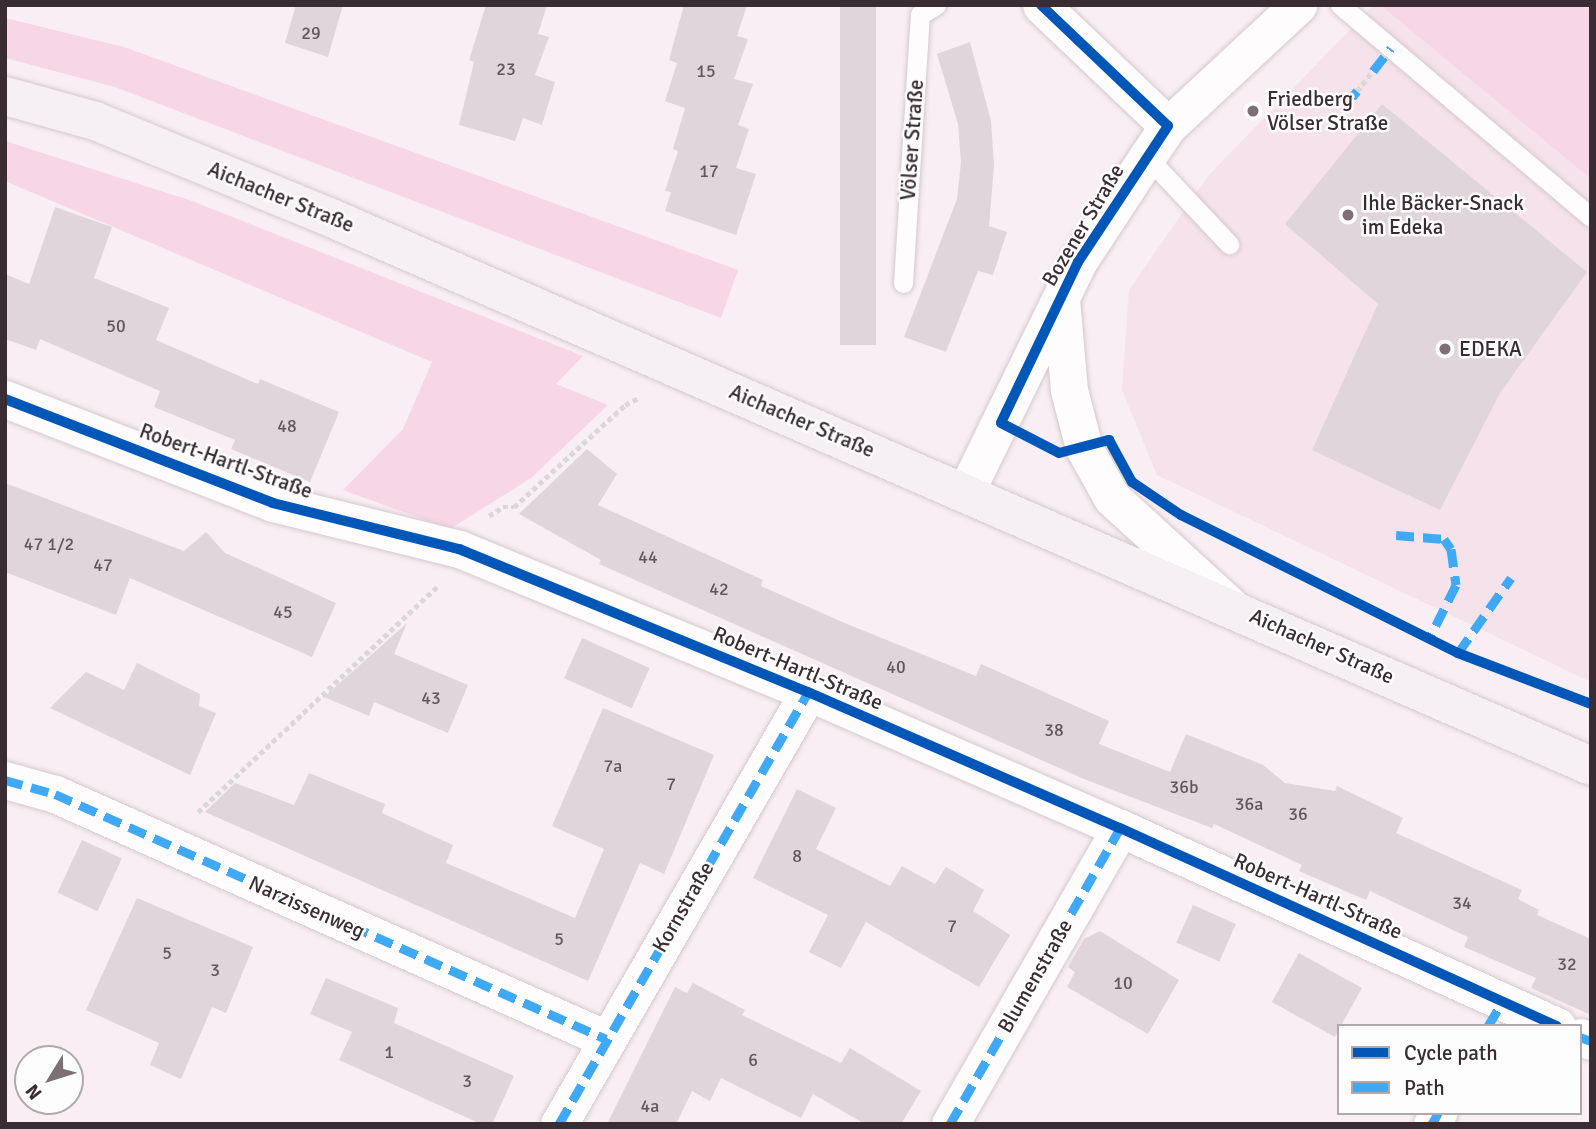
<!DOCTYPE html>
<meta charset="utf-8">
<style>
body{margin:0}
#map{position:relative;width:1596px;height:1129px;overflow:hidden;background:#f8eef3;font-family:Signika,sans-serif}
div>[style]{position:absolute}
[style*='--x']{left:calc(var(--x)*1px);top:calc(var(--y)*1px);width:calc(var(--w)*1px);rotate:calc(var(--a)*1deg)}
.built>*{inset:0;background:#f6e2eb}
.green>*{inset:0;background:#f7d6e6}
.building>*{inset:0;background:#e0d5da;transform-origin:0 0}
.path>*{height:4.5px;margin-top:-2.25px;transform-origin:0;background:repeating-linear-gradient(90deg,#dad7d9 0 5px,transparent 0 8.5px)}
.roads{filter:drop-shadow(0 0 2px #d4c9ce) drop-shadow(0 0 2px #d4c9ce)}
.service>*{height:19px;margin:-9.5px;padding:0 9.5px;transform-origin:9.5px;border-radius:9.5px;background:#fefcfd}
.minor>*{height:37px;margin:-18.5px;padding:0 18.5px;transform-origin:18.5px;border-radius:18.5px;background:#fefcfd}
.primary>*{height:38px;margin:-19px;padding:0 19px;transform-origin:19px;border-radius:19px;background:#f6eff3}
.quiet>*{height:9px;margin-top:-4.5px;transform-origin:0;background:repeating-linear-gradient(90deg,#3fa9f5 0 18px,transparent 0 27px)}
.cycleway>*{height:10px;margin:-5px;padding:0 5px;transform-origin:5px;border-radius:5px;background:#0057b8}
.dots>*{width:19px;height:19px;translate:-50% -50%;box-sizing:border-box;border:4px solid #fdfdfd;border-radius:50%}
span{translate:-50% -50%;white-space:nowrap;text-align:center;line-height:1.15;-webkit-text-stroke:5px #fdfdfd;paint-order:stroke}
.number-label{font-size:18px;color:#64565d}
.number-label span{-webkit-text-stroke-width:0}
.poi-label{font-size:21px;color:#3a2c33}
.left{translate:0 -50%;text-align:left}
.street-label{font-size:21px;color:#3a2c33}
.frame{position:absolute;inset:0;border:7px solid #3a2c33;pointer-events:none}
.legend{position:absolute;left:1337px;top:1024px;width:245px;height:91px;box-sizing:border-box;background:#fdfdfd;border:2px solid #afa9ac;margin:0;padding:9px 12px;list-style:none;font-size:21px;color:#3a2c33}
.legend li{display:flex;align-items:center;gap:14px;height:35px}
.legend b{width:35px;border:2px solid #afa9ac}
.north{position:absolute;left:14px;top:1045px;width:70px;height:70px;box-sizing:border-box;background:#fdfdfd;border:2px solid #afa9ac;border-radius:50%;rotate:232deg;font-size:19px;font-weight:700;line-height:28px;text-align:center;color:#3a2c33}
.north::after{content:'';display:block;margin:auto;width:24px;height:32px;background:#7c7076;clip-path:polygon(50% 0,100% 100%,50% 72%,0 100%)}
</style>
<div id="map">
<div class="built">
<div style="clip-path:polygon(1374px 5px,1380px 5px,1591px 179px,1591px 682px,1157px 475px,1122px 390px,1129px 290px,1208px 176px)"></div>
</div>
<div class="green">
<div style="clip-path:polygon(1380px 5px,1591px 5px,1591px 179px)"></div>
<div style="clip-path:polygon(5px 18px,124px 47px,738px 270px,721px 318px,115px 87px,5px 58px)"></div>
<div style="clip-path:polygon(5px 141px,192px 201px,583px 356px,556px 384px,608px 405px,531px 478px,450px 529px,343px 490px,403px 429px,432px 362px,5px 181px)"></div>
</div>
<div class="building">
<div style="clip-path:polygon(296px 5px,343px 5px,328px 57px,285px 43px)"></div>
<div style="clip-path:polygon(486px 5px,547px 5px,538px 34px,549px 37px,535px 75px,555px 82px,542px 125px,523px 118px,515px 141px,459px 125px,474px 62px,469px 60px)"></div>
<div style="clip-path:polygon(684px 5px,747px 5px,737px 36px,748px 39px,734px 79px,753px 84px,738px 125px,749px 129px,736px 168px,756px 174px,736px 235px,665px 211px,671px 192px,665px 191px,678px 151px,673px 149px,685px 108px,665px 101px,677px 63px,669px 60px)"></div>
<div style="left:840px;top:5px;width:36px;height:340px"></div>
<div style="clip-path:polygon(970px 42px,991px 121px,994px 165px,989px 226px,1007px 232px,993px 275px,978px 271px,946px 352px,904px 337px,957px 199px,961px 162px,958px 124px,937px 54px)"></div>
<div style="clip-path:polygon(1382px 104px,1587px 272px,1500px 393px,1440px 510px,1312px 450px,1378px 304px,1285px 224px)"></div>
<div style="clip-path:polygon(55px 207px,112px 227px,94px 278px,169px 308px,156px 340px,258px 384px,260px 379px,339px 412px,310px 482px,231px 449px,235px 440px,154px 407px,160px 391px,40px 339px,36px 350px,5px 339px,5px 274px,29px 284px)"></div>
<div style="clip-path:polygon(587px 449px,617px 474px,598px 505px,763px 580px,761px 586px,847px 624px,976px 676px,981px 664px,1109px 721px,1099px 744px,1170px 772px,1186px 734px,1263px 765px,1285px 783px,1335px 791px,1337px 786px,1403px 818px,1396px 833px,1522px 890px,1518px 899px,1539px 910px,1537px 915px,1591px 939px,1591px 1015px,1531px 988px,1536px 978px,1464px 947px,1468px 937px,1370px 891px,1366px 900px,1299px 871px,1302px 865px,1214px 824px,1212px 828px,1084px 779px,599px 564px,601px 560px,519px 514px)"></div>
<div style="clip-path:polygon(5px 483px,184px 551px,206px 532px,225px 553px,336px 603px,312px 657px,130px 578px,116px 615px,5px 572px)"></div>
<div style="clip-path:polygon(407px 623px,394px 654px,468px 685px,448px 733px,374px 702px,369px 716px,324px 697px)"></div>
<div style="left:582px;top:638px;width:74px;height:44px;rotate:24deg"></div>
<div style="clip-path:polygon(137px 663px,200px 694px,199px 706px,216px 713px,190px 775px,50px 708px,86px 672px,124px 690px)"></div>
<div style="clip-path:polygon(603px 708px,714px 755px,664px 874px,640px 863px,588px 981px,205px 812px,235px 783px,294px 805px,309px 773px,385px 804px,382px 813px,453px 845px,446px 863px,575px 918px,604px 849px,552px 826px)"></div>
<div style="clip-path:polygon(797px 789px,836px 808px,816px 849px,890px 886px,902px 866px,935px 884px,946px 867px,984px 890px,973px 911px,1010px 935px,979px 987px,866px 922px,841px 968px,809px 952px,828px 915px,753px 878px)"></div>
<div style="left:82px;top:840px;width:44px;height:58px;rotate:25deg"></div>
<div style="clip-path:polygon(137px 898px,253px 947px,226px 1013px,212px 1007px,181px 1079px,150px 1065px,159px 1043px,86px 1010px)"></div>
<div style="left:1193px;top:905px;width:47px;height:41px;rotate:24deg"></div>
<div style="clip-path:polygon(1100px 931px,1179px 980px,1148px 1034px,1067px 987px,1075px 972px,1068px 967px,1084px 939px)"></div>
<div style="left:1299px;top:953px;width:72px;height:56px;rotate:29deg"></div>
<div style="clip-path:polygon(326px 978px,398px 1008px,394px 1023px,514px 1076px,492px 1124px,481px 1124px,339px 1060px,352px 1032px,310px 1014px)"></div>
<div style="clip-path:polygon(693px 983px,745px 1010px,742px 1015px,841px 1063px,850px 1048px,921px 1091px,901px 1124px,865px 1124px,813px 1094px,801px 1118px,721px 1078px,710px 1101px,692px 1091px,676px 1124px,607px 1124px,675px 987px,687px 993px)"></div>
</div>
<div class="path">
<div style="--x:1357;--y:91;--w:24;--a:-52"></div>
<div style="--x:489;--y:516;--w:17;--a:-33"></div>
<div style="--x:503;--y:507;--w:11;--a:0"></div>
<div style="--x:514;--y:507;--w:151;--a:-42.6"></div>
<div style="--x:625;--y:405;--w:15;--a:-28"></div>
<div style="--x:198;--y:812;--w:331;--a:-43.3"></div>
</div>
<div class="roads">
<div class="service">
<div style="--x:1340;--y:5;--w:329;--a:40.2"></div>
<div style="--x:1147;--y:157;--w:120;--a:46.7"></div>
<div style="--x:903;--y:283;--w:269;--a:-86.4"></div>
<div style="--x:920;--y:15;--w:19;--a:-32"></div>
</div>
<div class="minor">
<div style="--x:1041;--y:5;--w:175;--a:43.6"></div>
<div style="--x:1061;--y:299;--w:91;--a:85"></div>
<div style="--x:1069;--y:390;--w:60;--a:75.5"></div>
<div style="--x:1084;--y:448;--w:57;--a:60.8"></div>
<div style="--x:1112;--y:498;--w:159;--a:42.4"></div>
<div style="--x:5;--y:399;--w:287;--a:21.2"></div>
<div style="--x:273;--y:503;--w:192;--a:13.9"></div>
<div style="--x:459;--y:549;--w:377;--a:22.3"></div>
<div style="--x:808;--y:692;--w:340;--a:23.6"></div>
<div style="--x:1120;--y:828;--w:480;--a:24.4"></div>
<div style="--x:965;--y:493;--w:257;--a:-63.9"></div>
<div style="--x:1078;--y:262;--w:126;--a:-56.7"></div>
<div style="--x:1147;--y:157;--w:37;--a:-56"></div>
<div style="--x:1168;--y:126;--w:178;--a:-42.9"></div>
<div style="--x:5;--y:780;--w:52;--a:15.6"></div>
<div style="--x:55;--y:794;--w:603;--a:23.97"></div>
<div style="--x:1580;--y:1037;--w:12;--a:20"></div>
<div style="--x:559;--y:1124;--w:499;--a:-60"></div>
<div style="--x:950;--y:1124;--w:341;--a:-60.1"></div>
<div style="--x:1432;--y:1124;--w:13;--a:-61"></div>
</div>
<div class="primary">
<div style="--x:5;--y:96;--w:93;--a:15.5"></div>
<div style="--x:95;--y:121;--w:253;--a:22.3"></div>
<div style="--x:329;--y:217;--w:1376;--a:23.51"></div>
</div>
</div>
<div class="quiet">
<div style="--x:1373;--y:71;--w:29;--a:-52"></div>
<div style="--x:1352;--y:97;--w:8;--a:-50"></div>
<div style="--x:1396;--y:535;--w:48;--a:4.8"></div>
<div style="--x:1444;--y:539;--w:12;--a:55"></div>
<div style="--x:1451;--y:549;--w:36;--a:82"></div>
<div style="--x:1456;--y:585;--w:60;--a:116.6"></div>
<div style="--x:1458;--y:653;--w:92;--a:-54.8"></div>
<div style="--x:5;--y:780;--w:52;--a:15.6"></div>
<div style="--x:55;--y:794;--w:603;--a:23.97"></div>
<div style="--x:1488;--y:1026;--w:29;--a:-59"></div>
<div style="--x:1580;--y:1037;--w:12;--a:20"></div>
<div style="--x:559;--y:1124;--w:499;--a:-60"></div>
<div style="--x:950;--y:1124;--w:341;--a:-60.1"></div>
<div style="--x:1432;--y:1124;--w:13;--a:-61"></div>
</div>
<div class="cycleway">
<div style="--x:1041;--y:5;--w:175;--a:43.6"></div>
<div style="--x:1168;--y:126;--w:163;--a:123.5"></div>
<div style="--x:1078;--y:262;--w:178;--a:115.6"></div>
<div style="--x:1001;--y:423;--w:65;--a:27.3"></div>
<div style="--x:1059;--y:453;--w:52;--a:-14.6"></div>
<div style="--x:1109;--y:440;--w:48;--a:61.3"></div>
<div style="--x:1132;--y:482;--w:59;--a:34"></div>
<div style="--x:1181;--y:515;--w:309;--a:26.5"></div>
<div style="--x:1458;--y:653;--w:142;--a:21"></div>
<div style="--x:5;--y:399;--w:287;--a:21.2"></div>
<div style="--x:273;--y:503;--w:192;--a:13.9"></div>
<div style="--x:459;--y:549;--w:377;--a:22.3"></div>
<div style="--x:808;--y:692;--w:340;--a:23.6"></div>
<div style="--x:1120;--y:828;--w:480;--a:24.4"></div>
</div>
<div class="dots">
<div style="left:1253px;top:111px;background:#7c7076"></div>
<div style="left:1348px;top:215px;background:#7c7076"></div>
<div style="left:1445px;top:349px;background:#7c7076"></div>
</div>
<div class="number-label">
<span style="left:311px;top:33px">29</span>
<span style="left:506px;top:69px">23</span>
<span style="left:706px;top:71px">15</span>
<span style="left:709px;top:171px">17</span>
<span style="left:116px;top:326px">50</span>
<span style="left:287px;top:426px">48</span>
<span style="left:49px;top:544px">47 1/2</span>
<span style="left:648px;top:557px">44</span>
<span style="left:103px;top:565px">47</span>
<span style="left:719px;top:589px">42</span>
<span style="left:283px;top:612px">45</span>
<span style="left:896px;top:667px">40</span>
<span style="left:431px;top:698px">43</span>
<span style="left:1054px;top:730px">38</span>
<span style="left:613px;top:766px">7a</span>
<span style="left:671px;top:784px">7</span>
<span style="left:1184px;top:787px">36b</span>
<span style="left:1249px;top:804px">36a</span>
<span style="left:1298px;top:814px">36</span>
<span style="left:797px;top:856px">8</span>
<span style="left:1462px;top:903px">34</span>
<span style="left:952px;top:926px">7</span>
<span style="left:559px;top:939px">5</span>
<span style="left:167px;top:953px">5</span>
<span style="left:1567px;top:964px">32</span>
<span style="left:215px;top:970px">3</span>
<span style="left:1123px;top:983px">10</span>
<span style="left:389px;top:1052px">1</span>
<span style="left:753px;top:1060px">6</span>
<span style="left:467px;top:1081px">3</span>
<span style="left:650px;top:1106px">4a</span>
</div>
<div class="poi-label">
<span class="left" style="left:1267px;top:111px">Friedberg<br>Völser Straße</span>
<span class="left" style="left:1362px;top:215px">Ihle Bäcker-Snack<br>im Edeka</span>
<span class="left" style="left:1459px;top:349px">EDEKA</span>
</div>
<div class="street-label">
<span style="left:912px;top:140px;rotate:-86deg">Völser Straße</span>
<span style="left:281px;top:197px;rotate:22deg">Aichacher Straße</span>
<span style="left:1083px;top:225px;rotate:-59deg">Bozener Straße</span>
<span style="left:802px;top:421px;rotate:23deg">Aichacher Straße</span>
<span style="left:226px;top:461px;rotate:20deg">Robert-Hartl-Straße</span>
<span style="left:1322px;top:646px;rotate:24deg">Aichacher Straße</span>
<span style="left:798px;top:668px;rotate:23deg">Robert-Hartl-Straße</span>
<span style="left:1318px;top:896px;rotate:24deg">Robert-Hartl-Straße</span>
<span style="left:307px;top:907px;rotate:24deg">Narzissenweg</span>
<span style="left:683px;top:907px;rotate:-60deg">Kornstraße</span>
<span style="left:1035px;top:976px;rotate:-60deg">Blumenstraße</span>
</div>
<div class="frame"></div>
<ul class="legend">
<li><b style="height:9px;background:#0057b8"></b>Cycle path</li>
<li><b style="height:9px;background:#3fa9f5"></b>Path</li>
</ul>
<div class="north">N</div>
</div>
